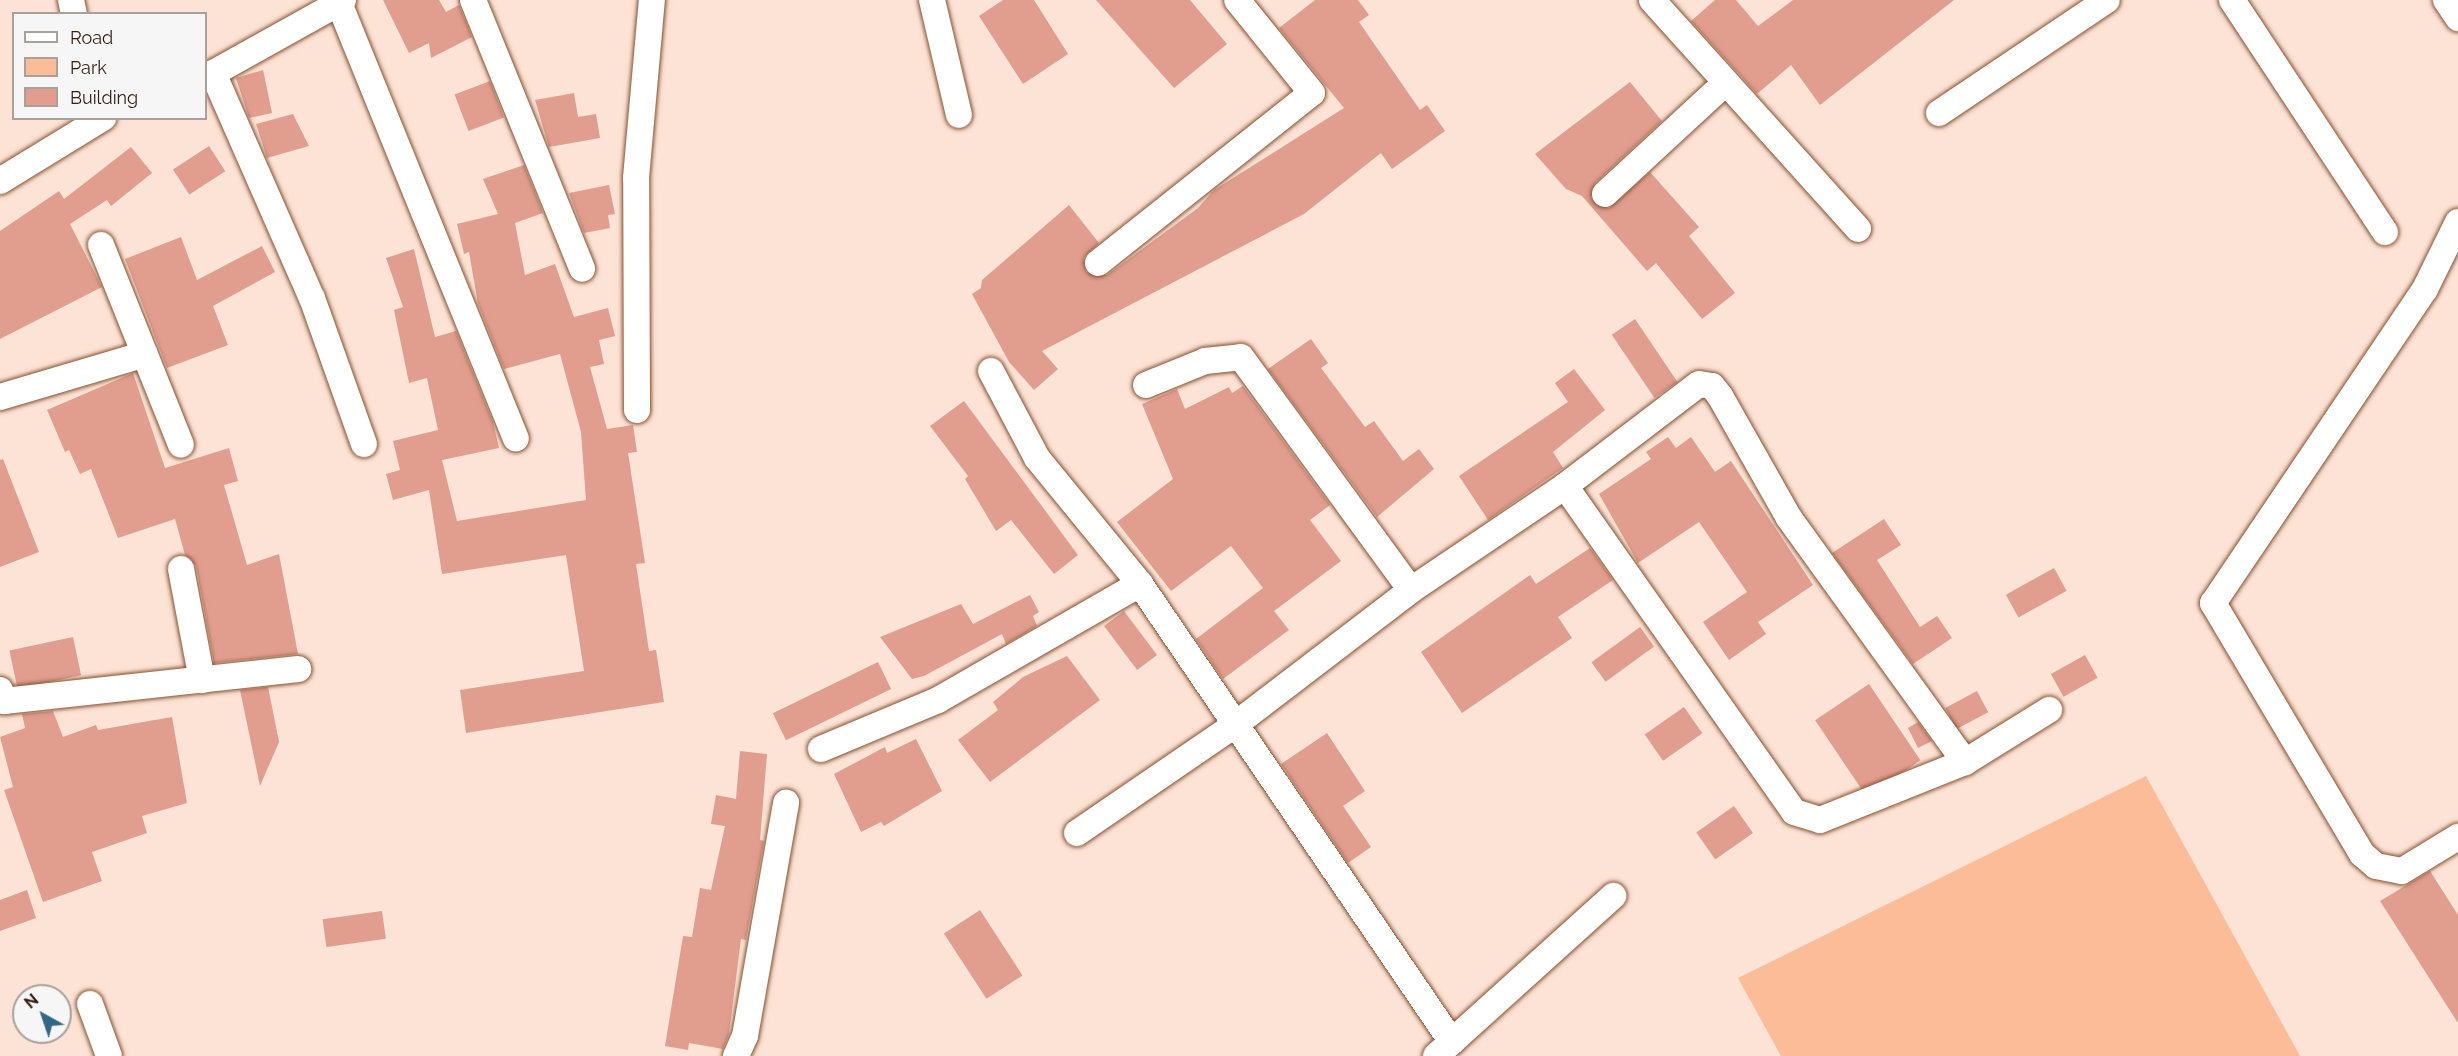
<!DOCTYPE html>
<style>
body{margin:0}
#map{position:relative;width:2458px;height:1056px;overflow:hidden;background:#fde3d5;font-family:Raleway,sans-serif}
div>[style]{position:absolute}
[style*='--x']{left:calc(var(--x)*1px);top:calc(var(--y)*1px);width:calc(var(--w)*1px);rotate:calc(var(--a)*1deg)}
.green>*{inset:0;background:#fbbc97}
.building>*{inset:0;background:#e19d8e;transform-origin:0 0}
.roads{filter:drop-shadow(0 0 2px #85502f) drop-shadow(0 0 2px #85502f)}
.minor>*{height:26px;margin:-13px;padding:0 13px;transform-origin:13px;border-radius:13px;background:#fff}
span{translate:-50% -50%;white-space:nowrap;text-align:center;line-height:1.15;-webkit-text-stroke:5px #f6f6f6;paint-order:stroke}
.legend{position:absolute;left:12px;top:12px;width:195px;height:108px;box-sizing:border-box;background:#f6f6f6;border:2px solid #a9a09a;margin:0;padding:8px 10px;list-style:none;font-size:18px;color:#351e10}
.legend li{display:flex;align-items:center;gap:12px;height:30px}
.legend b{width:30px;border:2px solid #a9a09a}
.north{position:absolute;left:12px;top:984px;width:60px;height:60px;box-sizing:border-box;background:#f6f6f6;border:2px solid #a9a09a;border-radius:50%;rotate:320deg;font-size:16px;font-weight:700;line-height:24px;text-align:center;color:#351e10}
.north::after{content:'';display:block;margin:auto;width:21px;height:27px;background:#316883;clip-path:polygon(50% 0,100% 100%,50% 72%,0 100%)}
</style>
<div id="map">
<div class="green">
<div style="clip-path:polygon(2146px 776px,2300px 1056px,1781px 1056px,1738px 978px)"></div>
</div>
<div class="building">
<div style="clip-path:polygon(383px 0,439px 0,446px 12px,459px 5px,472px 37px,431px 58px,429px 43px,409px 53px)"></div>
<div style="clip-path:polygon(1003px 0,1034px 0,1068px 54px,1023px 84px,979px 16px)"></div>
<div style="clip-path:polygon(1096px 0,1190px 0,1227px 44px,1174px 88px)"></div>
<div style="clip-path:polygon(1315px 0,1358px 0,1369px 15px,1359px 22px,1420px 110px,1427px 105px,1445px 131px,1392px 169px,1381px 153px,1304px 214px,1042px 351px,1058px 369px,1034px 390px,1009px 362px,972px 294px,981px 288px,982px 280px,1069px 205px,1099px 243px,1084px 257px,1086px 272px,1107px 275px,1198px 208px,1214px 190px,1344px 108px,1279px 28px)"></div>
<div style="clip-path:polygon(1715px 0,1736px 0,1758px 26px,1793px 0,1954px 0,1820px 105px,1791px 65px,1757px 94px,1691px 21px)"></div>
<div style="clip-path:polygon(263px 70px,272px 113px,249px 118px,236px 78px)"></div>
<div style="left:490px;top:81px;width:39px;height:38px;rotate:69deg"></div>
<div style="clip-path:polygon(1630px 82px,1662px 121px,1595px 183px,1591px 198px,1609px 208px,1650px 172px,1699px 227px,1689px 236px,1735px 293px,1702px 319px,1656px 263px,1647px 271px,1582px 196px,1566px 189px,1535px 154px)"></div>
<div style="clip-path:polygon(574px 93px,578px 117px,596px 114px,600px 138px,549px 147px,535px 100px)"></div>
<div style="clip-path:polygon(293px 114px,309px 146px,267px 158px,256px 124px)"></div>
<div style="left:209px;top:146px;width:30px;height:43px;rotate:57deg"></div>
<div style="clip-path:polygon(131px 147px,152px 173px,111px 206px,107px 200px,70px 224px,102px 287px,0 339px,0 231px,59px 191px,64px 199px)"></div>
<div style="clip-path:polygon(524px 165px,543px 213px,515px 223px,525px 275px,555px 264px,574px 317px,608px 308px,615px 336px,599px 340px,604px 364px,590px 367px,607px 429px,633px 425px,637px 452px,628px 453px,645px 563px,636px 564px,649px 651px,656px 650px,664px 702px,466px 733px,460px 690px,584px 671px,566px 555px,442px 574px,429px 490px,393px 500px,386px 474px,400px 470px,393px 441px,438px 430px,427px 378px,409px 383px,394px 310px,403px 307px,386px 258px,414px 249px,435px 337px,456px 331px,493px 422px,499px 448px,442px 460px,457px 521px,586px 500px,581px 432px,560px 354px,504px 369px,478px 304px,469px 252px,464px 254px,457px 224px,498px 214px,483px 179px)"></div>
<div style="clip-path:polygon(609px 185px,615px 214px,608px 215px,610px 228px,584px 233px,569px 193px)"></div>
<div style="clip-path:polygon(181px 237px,197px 280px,262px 246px,275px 272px,213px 306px,228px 345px,167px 368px,125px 259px)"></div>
<div style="left:1635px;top:319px;width:76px;height:28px;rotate:56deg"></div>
<div style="clip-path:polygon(1311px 339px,1328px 363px,1321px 368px,1365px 427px,1374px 421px,1403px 461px,1419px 449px,1434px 469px,1377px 517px,1268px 369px)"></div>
<div style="clip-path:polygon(1574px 369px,1605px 410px,1553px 452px,1563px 468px,1488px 520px,1459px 476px,1568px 402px,1555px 383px)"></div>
<div style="clip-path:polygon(133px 373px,165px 468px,229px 448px,238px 481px,224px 485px,247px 565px,279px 554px,298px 654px,214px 663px,196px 566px,185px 555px,175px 519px,118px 538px,91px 469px,80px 474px,69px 450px,65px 452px,47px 410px)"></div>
<div style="clip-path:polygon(1243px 386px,1330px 505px,1310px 520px,1341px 561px,1274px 611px,1289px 630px,1223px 679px,1196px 639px,1263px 588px,1231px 546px,1171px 591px,1117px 522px,1173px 479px,1142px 404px,1177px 389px,1185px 409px,1229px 387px,1232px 393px)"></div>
<div style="clip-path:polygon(964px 401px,1078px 555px,1054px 574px,1011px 520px,996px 531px,965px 479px,968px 476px,930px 426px)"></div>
<div style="clip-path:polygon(1668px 437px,1676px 448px,1691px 437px,1715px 472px,1731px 461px,1813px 585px,1758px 622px,1766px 634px,1729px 660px,1703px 622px,1747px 592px,1699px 522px,1638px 563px,1599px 494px,1651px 459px,1646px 452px)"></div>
<div style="clip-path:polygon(3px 459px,39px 552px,0 567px,0 460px)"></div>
<div style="clip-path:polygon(1884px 519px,1901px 545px,1877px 560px,1920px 627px,1937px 616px,1952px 638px,1913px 664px,1832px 553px)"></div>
<div style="clip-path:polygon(1590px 548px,1613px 580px,1558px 617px,1572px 638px,1462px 713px,1421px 652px,1530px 575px,1536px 584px)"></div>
<div style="left:2054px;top:568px;width:26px;height:55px;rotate:61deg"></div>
<div style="clip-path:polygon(1030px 595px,1039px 612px,1033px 616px,1037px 626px,1006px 644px,1002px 634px,924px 676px,912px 679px,880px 637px,961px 604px,973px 624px)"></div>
<div style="left:1124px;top:611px;width:55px;height:25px;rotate:53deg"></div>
<div style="left:1640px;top:627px;width:24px;height:60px;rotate:54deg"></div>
<div style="left:73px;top:637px;width:39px;height:65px;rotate:78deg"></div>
<div style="left:2085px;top:655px;width:26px;height:39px;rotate:61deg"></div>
<div style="clip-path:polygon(1067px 656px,1100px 700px,990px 782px,958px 740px,998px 710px,993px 702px,1023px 677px)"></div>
<div style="left:878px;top:662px;width:30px;height:117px;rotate:64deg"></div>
<div style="left:1869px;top:684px;width:92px;height:65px;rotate:56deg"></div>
<div style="clip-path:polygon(268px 687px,279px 742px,260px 786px,240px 690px)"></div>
<div style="left:1977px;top:691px;width:24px;height:36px;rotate:62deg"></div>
<div style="left:1684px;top:707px;width:32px;height:48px;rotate:55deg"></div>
<div style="clip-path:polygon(53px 711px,63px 737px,96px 725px,98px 730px,172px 717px,187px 803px,142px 816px,147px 833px,92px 852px,102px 881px,43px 902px,4px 790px,13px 787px,0 737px,25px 728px,22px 714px)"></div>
<div style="clip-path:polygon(1918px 722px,1932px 741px,1918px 748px,1908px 728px)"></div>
<div style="clip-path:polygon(1327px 733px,1365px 791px,1343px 806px,1371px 847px,1348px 863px,1281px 764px)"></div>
<div style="clip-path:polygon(916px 739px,942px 791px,884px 826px,881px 822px,861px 832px,834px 774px,885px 747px,887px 753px)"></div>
<div style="clip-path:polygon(740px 751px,767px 754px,760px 840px,764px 841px,746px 940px,741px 939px,729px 1034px,723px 1049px,689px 1043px,688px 1050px,665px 1046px,683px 936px,692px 937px,700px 888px,711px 890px,725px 826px,711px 824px,716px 795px,736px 799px)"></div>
<div style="left:1734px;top:806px;width:33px;height:46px;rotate:55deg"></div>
<div style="clip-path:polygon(2430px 871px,2458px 915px,2458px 1023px,2380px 901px)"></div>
<div style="clip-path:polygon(27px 890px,36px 918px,0 931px,0 900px)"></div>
<div style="left:980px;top:910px;width:78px;height:43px;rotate:57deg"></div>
<div style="left:382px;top:911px;width:28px;height:60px;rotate:82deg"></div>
</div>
<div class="roads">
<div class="minor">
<div style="--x:71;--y:0;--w:14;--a:78"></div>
<div style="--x:343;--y:0;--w:5;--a:143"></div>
<div style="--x:339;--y:3;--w:470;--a:67.9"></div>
<div style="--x:473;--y:0;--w:290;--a:67.9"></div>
<div style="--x:932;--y:0;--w:118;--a:76.8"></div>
<div style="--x:1652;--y:0;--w:308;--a:48"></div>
<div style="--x:2232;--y:0;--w:278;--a:56.6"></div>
<div style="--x:2446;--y:0;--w:22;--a:56"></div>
<div style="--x:339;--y:3;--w:144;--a:150.9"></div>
<div style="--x:213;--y:73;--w:246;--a:66.3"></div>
<div style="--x:312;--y:298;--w:155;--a:70.4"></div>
<div style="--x:1939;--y:113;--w:202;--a:-33.9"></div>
<div style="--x:0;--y:181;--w:121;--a:-31.5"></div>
<div style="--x:1605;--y:194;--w:161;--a:-42.7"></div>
<div style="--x:2458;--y:222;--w:75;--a:116.2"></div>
<div style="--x:2425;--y:289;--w:379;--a:124"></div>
<div style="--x:2213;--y:603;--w:292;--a:59.3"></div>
<div style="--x:2362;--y:854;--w:18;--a:41"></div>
<div style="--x:2376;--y:866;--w:26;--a:11"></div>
<div style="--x:2402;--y:871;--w:66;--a:-31.3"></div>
<div style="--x:101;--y:245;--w:215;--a:68.2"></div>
<div style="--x:1098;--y:263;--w:273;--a:-38.5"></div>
<div style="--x:1312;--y:93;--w:119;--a:-128.9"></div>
<div style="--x:991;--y:371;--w:98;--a:62.1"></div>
<div style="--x:1037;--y:458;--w:163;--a:50.7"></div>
<div style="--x:1140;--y:584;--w:554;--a:55.74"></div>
<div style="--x:1146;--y:385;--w:64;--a:-22.1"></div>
<div style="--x:1205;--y:361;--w:36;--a:-6"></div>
<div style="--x:1241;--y:357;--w:288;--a:53.9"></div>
<div style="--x:0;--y:397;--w:151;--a:-16.5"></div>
<div style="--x:637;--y:410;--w:232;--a:-90.2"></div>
<div style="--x:636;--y:178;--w:179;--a:-84.9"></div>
<div style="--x:1565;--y:486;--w:398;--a:54.9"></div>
<div style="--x:1794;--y:812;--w:27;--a:17"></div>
<div style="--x:1820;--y:820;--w:156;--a:-21.8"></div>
<div style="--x:1965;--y:762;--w:99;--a:-31.8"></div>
<div style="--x:181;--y:569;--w:113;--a:79.3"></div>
<div style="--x:0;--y:690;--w:12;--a:70"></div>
<div style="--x:4;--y:701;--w:296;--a:-6.2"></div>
<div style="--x:821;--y:749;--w:127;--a:-22.7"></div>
<div style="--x:938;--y:700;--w:233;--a:-29.9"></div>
<div style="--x:1077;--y:833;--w:193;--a:-34.4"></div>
<div style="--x:1236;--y:724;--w:220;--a:-37.4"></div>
<div style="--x:1411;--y:590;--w:186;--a:-34"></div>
<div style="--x:1565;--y:486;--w:168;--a:-37.3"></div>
<div style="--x:1699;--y:384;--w:13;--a:9"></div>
<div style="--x:1712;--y:386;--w:13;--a:51"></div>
<div style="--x:1720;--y:396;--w:140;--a:60.5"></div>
<div style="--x:1789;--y:518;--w:301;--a:54.2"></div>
<div style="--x:90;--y:1004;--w:55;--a:69.9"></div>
<div style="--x:736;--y:1056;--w:22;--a:-66"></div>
<div style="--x:745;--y:1036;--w:237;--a:-80"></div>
<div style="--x:1436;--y:1056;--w:239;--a:-42.1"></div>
</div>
</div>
<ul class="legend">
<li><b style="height:8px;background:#fff"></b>Road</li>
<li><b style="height:16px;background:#fbbc97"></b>Park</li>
<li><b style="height:16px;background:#e19d8e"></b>Building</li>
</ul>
<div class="north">N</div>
</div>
